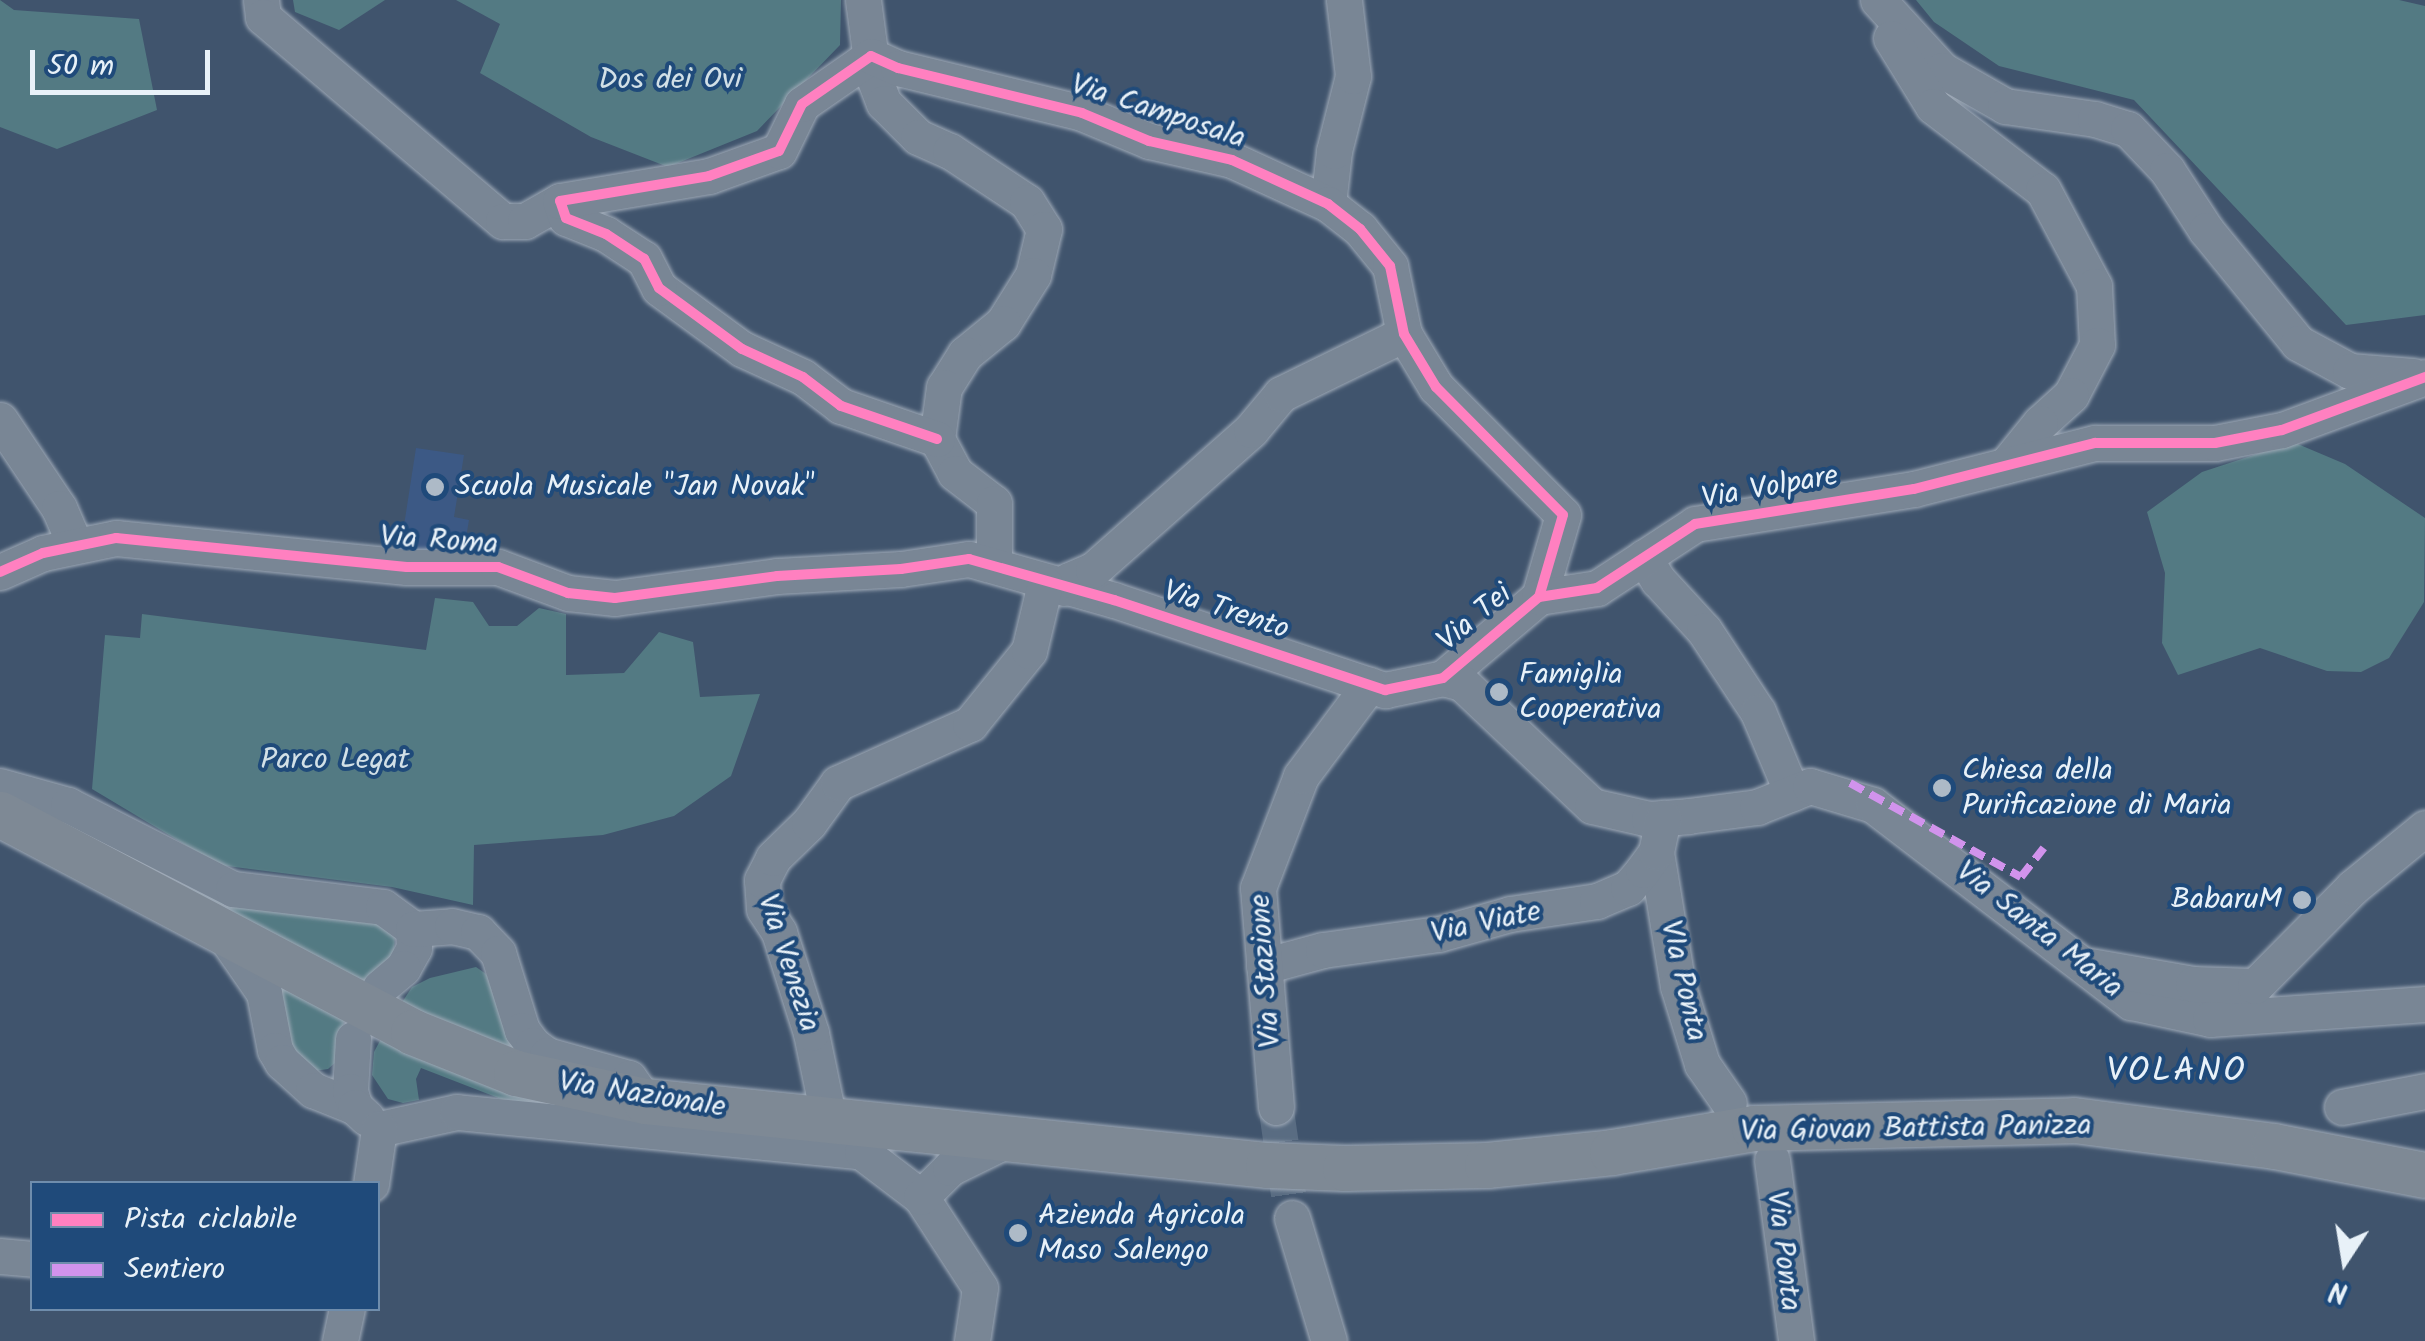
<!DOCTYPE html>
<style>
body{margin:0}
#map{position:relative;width:2425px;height:1341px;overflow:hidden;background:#40546d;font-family:Kalam,sans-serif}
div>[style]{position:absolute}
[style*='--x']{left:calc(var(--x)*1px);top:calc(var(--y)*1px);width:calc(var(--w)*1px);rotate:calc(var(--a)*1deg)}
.built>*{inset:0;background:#3c5985}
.green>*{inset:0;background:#537a83}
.minor-tunnel>*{height:35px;margin-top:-17.5px;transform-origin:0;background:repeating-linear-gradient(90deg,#596c82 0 35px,transparent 0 53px)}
.roads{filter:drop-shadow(0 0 2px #9faab7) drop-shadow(0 0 2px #9faab7)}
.minor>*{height:35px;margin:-17.5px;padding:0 17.5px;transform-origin:17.5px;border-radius:17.5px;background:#798695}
.major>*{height:45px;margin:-22.5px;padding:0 22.5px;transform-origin:22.5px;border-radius:22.5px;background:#7e8995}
.quiet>*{height:8px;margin-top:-4px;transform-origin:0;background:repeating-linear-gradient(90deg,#d193ec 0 15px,transparent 0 23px)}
.cycleway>*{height:10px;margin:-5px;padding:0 5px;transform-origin:5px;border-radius:5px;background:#ff80c0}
.dots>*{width:28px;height:28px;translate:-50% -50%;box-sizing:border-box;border:5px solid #1f4a7a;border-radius:50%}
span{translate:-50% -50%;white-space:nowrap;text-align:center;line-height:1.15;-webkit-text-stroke:8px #1f4a7a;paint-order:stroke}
.park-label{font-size:30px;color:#d2e0e7}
.street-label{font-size:30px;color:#e8f1f8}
.poi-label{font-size:30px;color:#e8f1f8}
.left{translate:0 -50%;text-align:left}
.right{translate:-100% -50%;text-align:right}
.quarter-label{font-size:35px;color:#e8f1f8;letter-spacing:2.5px}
.legend{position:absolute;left:30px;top:1181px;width:350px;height:130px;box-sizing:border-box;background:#1f4a7a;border:2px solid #6f8dac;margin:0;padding:12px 18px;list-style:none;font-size:30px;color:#e8f1f8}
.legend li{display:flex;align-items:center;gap:20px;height:50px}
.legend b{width:50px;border:2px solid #6f8dac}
.north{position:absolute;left:2295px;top:1211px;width:100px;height:100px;-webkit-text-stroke:8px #1f4a7a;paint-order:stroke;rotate:192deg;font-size:28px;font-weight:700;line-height:40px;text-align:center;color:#e8f1f8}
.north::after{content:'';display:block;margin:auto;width:35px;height:45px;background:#e8f1f8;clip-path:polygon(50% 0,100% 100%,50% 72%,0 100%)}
.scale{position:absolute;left:30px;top:50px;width:180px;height:45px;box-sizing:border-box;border:5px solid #e8f1f8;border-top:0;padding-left:12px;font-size:30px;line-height:35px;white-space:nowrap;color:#e8f1f8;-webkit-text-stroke:8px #1f4a7a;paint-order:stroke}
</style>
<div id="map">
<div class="built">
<div style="clip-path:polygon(416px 448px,464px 455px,454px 517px,469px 520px,460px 574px,398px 564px)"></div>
</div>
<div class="green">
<div style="clip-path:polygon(0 0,14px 10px,139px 19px,157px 110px,57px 149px,0 127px)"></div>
<div style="clip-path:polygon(293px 0,385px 0,339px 30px,295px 12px)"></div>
<div style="clip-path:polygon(456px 0,841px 0,840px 45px,757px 131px,668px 167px,591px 137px,480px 73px,500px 24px)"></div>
<div style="clip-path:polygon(1916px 0,2399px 0,2425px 6px,2425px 315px,2346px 325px,2134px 100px,1999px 66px,1934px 22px)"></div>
<div style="clip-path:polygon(2293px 442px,2345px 464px,2425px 518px,2424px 602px,2389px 658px,2361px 672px,2327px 671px,2260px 648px,2178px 675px,2162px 643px,2165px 573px,2147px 512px,2202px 472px)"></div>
<div style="clip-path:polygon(435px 598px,473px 602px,489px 626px,517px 626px,539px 608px,566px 614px,566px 675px,624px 673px,659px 632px,693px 642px,700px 697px,760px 694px,731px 776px,674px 816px,603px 835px,474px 845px,473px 905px,392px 887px,219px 865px,92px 789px,105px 635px,140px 638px,142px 614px,426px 650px)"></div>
<div style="clip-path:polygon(173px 870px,347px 907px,395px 931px,394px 956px,360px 986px,200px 902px)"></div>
<div style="clip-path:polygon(476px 967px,486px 974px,540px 1065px,399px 1007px,412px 987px,430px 978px)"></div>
<div style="clip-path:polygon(266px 974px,345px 1015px,336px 1062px,328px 1069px,314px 1071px,287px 1054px)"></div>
<div style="clip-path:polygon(383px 1035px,619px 1113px,511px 1103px,421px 1068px,416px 1079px,419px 1100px,403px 1103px,388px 1099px,372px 1075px,374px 1052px)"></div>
</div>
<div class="minor-tunnel">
<div style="--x:1276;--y:1107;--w:112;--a:81.8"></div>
</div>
<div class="roads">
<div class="minor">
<div style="--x:261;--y:0;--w:17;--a:83"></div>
<div style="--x:263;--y:17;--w:315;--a:40.4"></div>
<div style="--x:503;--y:221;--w:22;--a:0"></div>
<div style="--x:525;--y:221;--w:40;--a:-29.7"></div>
<div style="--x:863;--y:0;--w:76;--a:82.4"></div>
<div style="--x:873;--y:75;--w:30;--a:69"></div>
<div style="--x:884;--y:103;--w:48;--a:45"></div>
<div style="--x:918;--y:137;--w:35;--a:24"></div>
<div style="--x:950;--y:151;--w:92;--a:33.5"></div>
<div style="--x:1027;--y:202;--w:32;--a:58"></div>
<div style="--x:1044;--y:229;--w:47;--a:103.4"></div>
<div style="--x:1033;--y:275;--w:57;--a:122"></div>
<div style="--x:1003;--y:323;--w:49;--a:140.8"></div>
<div style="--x:965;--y:354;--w:39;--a:122"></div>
<div style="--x:944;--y:387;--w:52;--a:97.7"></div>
<div style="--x:937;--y:439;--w:38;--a:62"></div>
<div style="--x:955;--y:473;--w:49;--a:37.6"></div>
<div style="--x:994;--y:503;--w:60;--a:90"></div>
<div style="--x:1878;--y:0;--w:95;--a:47.6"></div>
<div style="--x:1942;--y:70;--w:73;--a:29.7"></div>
<div style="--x:2005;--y:106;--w:91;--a:8.2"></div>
<div style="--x:2095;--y:119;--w:34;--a:17"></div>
<div style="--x:2128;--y:129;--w:57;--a:46.4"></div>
<div style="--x:2167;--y:170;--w:72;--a:57"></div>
<div style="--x:2206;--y:230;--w:146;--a:50.8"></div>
<div style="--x:2298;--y:343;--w:59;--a:28.3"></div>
<div style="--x:2350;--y:371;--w:63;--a:4.5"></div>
<div style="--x:1891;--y:38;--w:80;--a:58.3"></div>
<div style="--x:1933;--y:106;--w:138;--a:37.4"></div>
<div style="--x:2043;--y:190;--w:109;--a:62"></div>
<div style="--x:2094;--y:286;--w:59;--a:87.1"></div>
<div style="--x:2097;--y:345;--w:56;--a:117.5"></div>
<div style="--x:2071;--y:395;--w:42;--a:137.9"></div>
<div style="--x:2040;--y:423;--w:55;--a:129.1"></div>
<div style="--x:1328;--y:204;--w:53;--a:-83.5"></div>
<div style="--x:1334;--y:151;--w:77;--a:-75.8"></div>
<div style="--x:1353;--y:76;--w:77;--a:-96.8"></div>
<div style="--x:0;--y:420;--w:106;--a:56.2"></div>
<div style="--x:59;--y:508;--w:40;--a:66.6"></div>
<div style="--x:937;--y:439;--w:102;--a:-161"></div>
<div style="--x:841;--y:406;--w:48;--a:-142.7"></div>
<div style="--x:803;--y:377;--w:67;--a:-155.3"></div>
<div style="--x:742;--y:349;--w:103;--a:-143.7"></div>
<div style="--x:659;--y:288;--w:33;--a:-117"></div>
<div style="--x:644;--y:259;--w:45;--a:-146.7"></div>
<div style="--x:606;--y:234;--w:43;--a:-158.2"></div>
<div style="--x:566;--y:218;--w:18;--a:-109"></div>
<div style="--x:560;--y:201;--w:151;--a:-9.5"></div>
<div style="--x:709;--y:176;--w:74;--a:-19.7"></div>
<div style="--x:779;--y:151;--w:52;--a:-63.9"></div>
<div style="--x:802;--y:104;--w:84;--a:-34.8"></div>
<div style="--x:871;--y:56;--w:30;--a:24"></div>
<div style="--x:898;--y:68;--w:189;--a:13.7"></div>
<div style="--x:1082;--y:113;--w:73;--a:22.7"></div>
<div style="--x:1149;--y:141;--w:85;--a:12.9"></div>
<div style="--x:1232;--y:160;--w:106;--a:24.6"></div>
<div style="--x:1328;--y:204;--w:41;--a:38"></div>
<div style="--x:1360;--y:229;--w:48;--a:51"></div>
<div style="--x:1390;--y:266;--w:69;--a:78.4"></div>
<div style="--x:1404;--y:334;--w:62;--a:58.9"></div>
<div style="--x:1436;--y:387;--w:180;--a:45.2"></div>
<div style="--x:1563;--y:515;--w:85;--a:106.3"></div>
<div style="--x:1644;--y:557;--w:27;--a:59"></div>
<div style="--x:1658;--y:580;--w:68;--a:47.4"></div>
<div style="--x:1704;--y:630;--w:98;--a:56.6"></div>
<div style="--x:1758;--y:712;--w:88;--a:67.2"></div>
<div style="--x:0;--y:572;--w:47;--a:-23.8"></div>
<div style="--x:43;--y:553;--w:75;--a:-11.6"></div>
<div style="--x:116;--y:538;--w:292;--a:5.7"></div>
<div style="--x:407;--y:567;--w:91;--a:0"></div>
<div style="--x:498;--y:567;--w:75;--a:20.4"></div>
<div style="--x:568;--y:593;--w:47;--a:6.1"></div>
<div style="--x:615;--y:598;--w:163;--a:-7.7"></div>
<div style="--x:777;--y:576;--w:124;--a:-3.2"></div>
<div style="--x:901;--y:569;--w:69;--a:-8.4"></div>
<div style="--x:969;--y:559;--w:151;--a:15.8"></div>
<div style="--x:1114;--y:600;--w:286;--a:18.4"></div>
<div style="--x:1385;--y:690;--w:59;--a:-11.7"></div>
<div style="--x:1443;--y:678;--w:126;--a:-40.2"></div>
<div style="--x:1539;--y:597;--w:59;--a:-8.8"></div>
<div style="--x:1597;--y:588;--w:117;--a:-33.1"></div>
<div style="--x:1695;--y:524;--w:222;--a:-9.1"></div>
<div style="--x:1914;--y:489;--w:187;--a:-14.3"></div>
<div style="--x:2095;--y:443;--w:120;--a:0"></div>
<div style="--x:2215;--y:443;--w:68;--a:-11"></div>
<div style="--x:2282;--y:430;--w:153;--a:-20.3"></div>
<div style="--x:1064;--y:588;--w:9;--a:-58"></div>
<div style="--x:1069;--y:580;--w:26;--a:-23"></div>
<div style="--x:1093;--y:570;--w:211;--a:-41.5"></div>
<div style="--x:1251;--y:430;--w:47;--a:-50.2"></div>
<div style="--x:1281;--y:394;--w:137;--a:-26"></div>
<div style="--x:1443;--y:678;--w:20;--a:15"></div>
<div style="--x:1462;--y:683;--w:179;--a:43.4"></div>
<div style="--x:1592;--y:806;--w:58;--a:12.8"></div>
<div style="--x:1649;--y:819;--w:39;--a:-4"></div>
<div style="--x:1688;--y:816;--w:70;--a:-7.4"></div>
<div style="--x:1757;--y:807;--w:57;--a:-21.6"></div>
<div style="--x:1810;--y:786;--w:66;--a:16.8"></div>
<div style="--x:1873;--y:805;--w:325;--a:37.4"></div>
<div style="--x:2131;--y:1002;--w:81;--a:12.1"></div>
<div style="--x:2210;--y:1019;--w:216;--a:-4"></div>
<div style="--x:0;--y:786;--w:71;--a:15.6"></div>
<div style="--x:68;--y:805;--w:185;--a:27"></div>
<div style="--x:233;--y:889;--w:151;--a:6.8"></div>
<div style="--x:383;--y:907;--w:37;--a:36"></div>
<div style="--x:413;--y:929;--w:19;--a:87"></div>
<div style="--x:414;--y:948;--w:23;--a:119"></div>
<div style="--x:403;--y:968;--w:30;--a:140"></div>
<div style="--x:1656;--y:852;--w:136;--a:80.7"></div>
<div style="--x:1678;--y:986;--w:82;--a:72.9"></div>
<div style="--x:1702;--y:1064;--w:47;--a:55.3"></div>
<div style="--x:413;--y:929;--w:39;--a:-4"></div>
<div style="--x:452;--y:926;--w:27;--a:13"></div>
<div style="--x:478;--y:932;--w:29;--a:46"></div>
<div style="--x:498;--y:953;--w:81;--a:72.7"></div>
<div style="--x:522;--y:1030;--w:19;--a:54"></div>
<div style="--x:533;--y:1045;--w:17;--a:36"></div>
<div style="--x:547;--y:1055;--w:85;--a:15.7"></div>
<div style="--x:629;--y:1078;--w:28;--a:55"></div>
<div style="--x:224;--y:935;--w:70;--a:55.4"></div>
<div style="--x:264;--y:993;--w:58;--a:79.1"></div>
<div style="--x:275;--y:1050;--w:14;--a:60"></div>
<div style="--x:282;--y:1062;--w:42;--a:42.1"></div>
<div style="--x:313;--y:1090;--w:45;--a:22"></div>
<div style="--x:1264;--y:966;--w:61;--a:-15.2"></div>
<div style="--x:1323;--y:950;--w:117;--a:-7.9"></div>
<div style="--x:1439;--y:934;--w:74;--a:-15.7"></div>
<div style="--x:1510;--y:914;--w:88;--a:-8.5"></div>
<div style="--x:1597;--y:901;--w:34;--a:-23"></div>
<div style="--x:1628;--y:888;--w:23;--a:-50"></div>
<div style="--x:1643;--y:870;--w:22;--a:-54"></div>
<div style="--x:1656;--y:852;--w:35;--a:-78"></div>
<div style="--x:2090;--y:966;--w:105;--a:9.9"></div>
<div style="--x:2193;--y:984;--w:62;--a:1.8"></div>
<div style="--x:2255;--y:986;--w:139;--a:-45.3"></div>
<div style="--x:2353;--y:887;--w:93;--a:-39.3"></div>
<div style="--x:353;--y:1039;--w:52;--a:93.3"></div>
<div style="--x:350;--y:1091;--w:17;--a:73"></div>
<div style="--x:355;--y:1107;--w:16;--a:43"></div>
<div style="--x:1276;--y:1107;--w:220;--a:-94.7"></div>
<div style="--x:1258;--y:888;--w:120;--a:-69"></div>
<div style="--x:1301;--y:776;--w:114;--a:-53.2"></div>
<div style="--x:2342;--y:1107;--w:85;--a:-10.9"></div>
<div style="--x:829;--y:1120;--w:89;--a:-101.7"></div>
<div style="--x:811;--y:1033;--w:106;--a:-107.6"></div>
<div style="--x:779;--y:932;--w:27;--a:-123"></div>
<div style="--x:764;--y:909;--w:29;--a:-94"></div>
<div style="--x:762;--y:880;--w:25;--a:-63"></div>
<div style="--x:773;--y:858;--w:50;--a:-44.2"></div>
<div style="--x:809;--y:823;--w:49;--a:-54.1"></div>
<div style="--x:838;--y:783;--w:145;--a:-24.1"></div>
<div style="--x:970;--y:724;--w:94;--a:-51.1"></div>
<div style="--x:1029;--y:651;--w:69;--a:-76.6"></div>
<div style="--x:379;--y:1129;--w:80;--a:-12.3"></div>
<div style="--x:457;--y:1112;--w:407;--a:5.6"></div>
<div style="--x:862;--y:1152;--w:74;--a:37.3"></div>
<div style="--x:921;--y:1197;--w:108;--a:57"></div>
<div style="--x:980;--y:1288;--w:54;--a:98.6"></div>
<div style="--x:1772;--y:1160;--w:183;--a:82.4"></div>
<div style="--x:371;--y:1184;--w:56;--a:-81.7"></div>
<div style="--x:921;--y:1197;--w:41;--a:-45"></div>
<div style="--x:950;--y:1168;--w:68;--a:-26.2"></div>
<div style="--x:1292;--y:1218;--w:128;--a:73.3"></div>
<div style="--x:0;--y:1256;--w:32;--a:5"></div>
<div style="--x:340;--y:1341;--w:34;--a:-78"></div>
</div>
<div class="major">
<div style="--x:0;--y:814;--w:467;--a:27.8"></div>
<div style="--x:413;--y:1032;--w:111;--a:21.7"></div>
<div style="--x:516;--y:1073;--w:132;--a:12.2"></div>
<div style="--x:645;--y:1101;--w:626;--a:5.87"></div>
<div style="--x:1268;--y:1165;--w:77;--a:2.2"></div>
<div style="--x:1345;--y:1168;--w:142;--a:-1.2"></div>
<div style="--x:1487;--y:1165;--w:126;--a:-5.9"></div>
<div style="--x:1612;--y:1152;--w:144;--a:-9.6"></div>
<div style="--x:1754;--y:1128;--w:320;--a:-1.4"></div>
<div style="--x:2074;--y:1120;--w:202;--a:7.4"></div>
<div style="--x:2274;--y:1146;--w:154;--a:10.9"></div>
</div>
</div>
<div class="quiet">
<div style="--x:1850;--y:783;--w:195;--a:28.8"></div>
<div style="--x:2021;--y:877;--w:37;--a:-52"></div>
</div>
<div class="cycleway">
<div style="--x:937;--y:439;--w:102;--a:-161"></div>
<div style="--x:841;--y:406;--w:48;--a:-142.7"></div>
<div style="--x:803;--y:377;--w:67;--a:-155.3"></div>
<div style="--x:742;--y:349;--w:103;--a:-143.7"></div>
<div style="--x:659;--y:288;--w:33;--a:-117"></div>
<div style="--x:644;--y:259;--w:45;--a:-146.7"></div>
<div style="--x:606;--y:234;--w:43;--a:-158.2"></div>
<div style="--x:566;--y:218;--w:18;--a:-109"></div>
<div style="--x:560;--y:201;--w:151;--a:-9.5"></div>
<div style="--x:709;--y:176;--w:74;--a:-19.7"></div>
<div style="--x:779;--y:151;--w:52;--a:-63.9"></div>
<div style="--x:802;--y:104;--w:84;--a:-34.8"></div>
<div style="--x:871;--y:56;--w:30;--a:24"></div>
<div style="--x:898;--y:68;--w:189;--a:13.7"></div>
<div style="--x:1082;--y:113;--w:73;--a:22.7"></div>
<div style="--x:1149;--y:141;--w:85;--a:12.9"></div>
<div style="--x:1232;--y:160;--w:106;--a:24.6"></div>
<div style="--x:1328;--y:204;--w:41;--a:38"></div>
<div style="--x:1360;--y:229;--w:48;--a:51"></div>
<div style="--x:1390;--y:266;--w:69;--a:78.4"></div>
<div style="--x:1404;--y:334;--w:62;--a:58.9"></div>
<div style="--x:1436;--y:387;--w:180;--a:45.2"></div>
<div style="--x:1563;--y:515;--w:85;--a:106.3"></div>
<div style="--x:0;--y:572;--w:47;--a:-23.8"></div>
<div style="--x:43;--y:553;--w:75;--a:-11.6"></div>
<div style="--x:116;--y:538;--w:292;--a:5.7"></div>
<div style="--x:407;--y:567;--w:91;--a:0"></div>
<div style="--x:498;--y:567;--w:75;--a:20.4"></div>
<div style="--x:568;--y:593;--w:47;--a:6.1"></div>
<div style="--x:615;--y:598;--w:163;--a:-7.7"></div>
<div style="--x:777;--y:576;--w:124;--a:-3.2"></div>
<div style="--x:901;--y:569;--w:69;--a:-8.4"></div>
<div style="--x:969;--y:559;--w:151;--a:15.8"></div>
<div style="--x:1114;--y:600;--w:286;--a:18.4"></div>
<div style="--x:1385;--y:690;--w:59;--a:-11.7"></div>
<div style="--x:1443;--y:678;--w:126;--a:-40.2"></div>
<div style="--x:1539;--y:597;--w:59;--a:-8.8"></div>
<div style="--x:1597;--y:588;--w:117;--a:-33.1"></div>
<div style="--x:1695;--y:524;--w:222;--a:-9.1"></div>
<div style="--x:1914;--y:489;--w:187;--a:-14.3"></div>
<div style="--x:2095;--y:443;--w:120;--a:0"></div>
<div style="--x:2215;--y:443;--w:68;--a:-11"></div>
<div style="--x:2282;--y:430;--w:153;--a:-20.3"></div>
</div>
<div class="dots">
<div style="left:435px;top:487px;background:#adbac7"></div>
<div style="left:1499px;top:692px;background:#adbac7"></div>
<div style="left:1942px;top:788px;background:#adbac7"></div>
<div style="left:2302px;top:900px;background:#adbac7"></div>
<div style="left:1018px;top:1233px;background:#adbac7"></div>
</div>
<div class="park-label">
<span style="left:670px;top:80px">Dos dei Ovi</span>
<span style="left:335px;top:760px">Parco Legat</span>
</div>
<div class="street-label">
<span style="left:1158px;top:112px;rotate:18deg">Via Camposala</span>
<span style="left:1770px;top:488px;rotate:-10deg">Via Volpare</span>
<span style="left:439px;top:541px;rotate:4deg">Via Roma</span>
<span style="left:1226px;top:611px;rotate:18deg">Via Trento</span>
<span style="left:1475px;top:618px;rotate:-40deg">Via Tei</span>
<span style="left:1486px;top:923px;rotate:-12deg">Via Viate</span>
<span style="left:2039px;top:930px;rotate:38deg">Via Santa Maria</span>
<span style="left:788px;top:963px;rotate:72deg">Via Venezia</span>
<span style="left:1266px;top:971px;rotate:-94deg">Via Stazione</span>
<span style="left:1683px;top:981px;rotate:77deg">VIa Ponta</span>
<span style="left:642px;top:1095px;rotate:9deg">Via Nazionale</span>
<span style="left:1916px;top:1129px;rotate:-1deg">Via Giovan Battista Panizza</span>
<span style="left:1783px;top:1251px;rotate:83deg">Via Ponta</span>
</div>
<div class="poi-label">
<span class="left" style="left:455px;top:487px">Scuola Musicale "Jan Novak"</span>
<span class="left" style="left:1519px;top:692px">Famiglia<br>Cooperativa</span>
<span class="left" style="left:1962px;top:788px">Chiesa della<br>Purificazione di Maria</span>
<span class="right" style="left:2282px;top:900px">BabaruM</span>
<span class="left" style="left:1038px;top:1233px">Azienda Agricola<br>Maso Salengo</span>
</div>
<div class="quarter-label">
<span style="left:2177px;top:1072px">VOLANO</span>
</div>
<ul class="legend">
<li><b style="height:12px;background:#ff80c0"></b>Pista ciclabile</li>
<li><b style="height:12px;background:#d193ec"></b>Sentiero</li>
</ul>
<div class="north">N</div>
<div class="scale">50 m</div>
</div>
